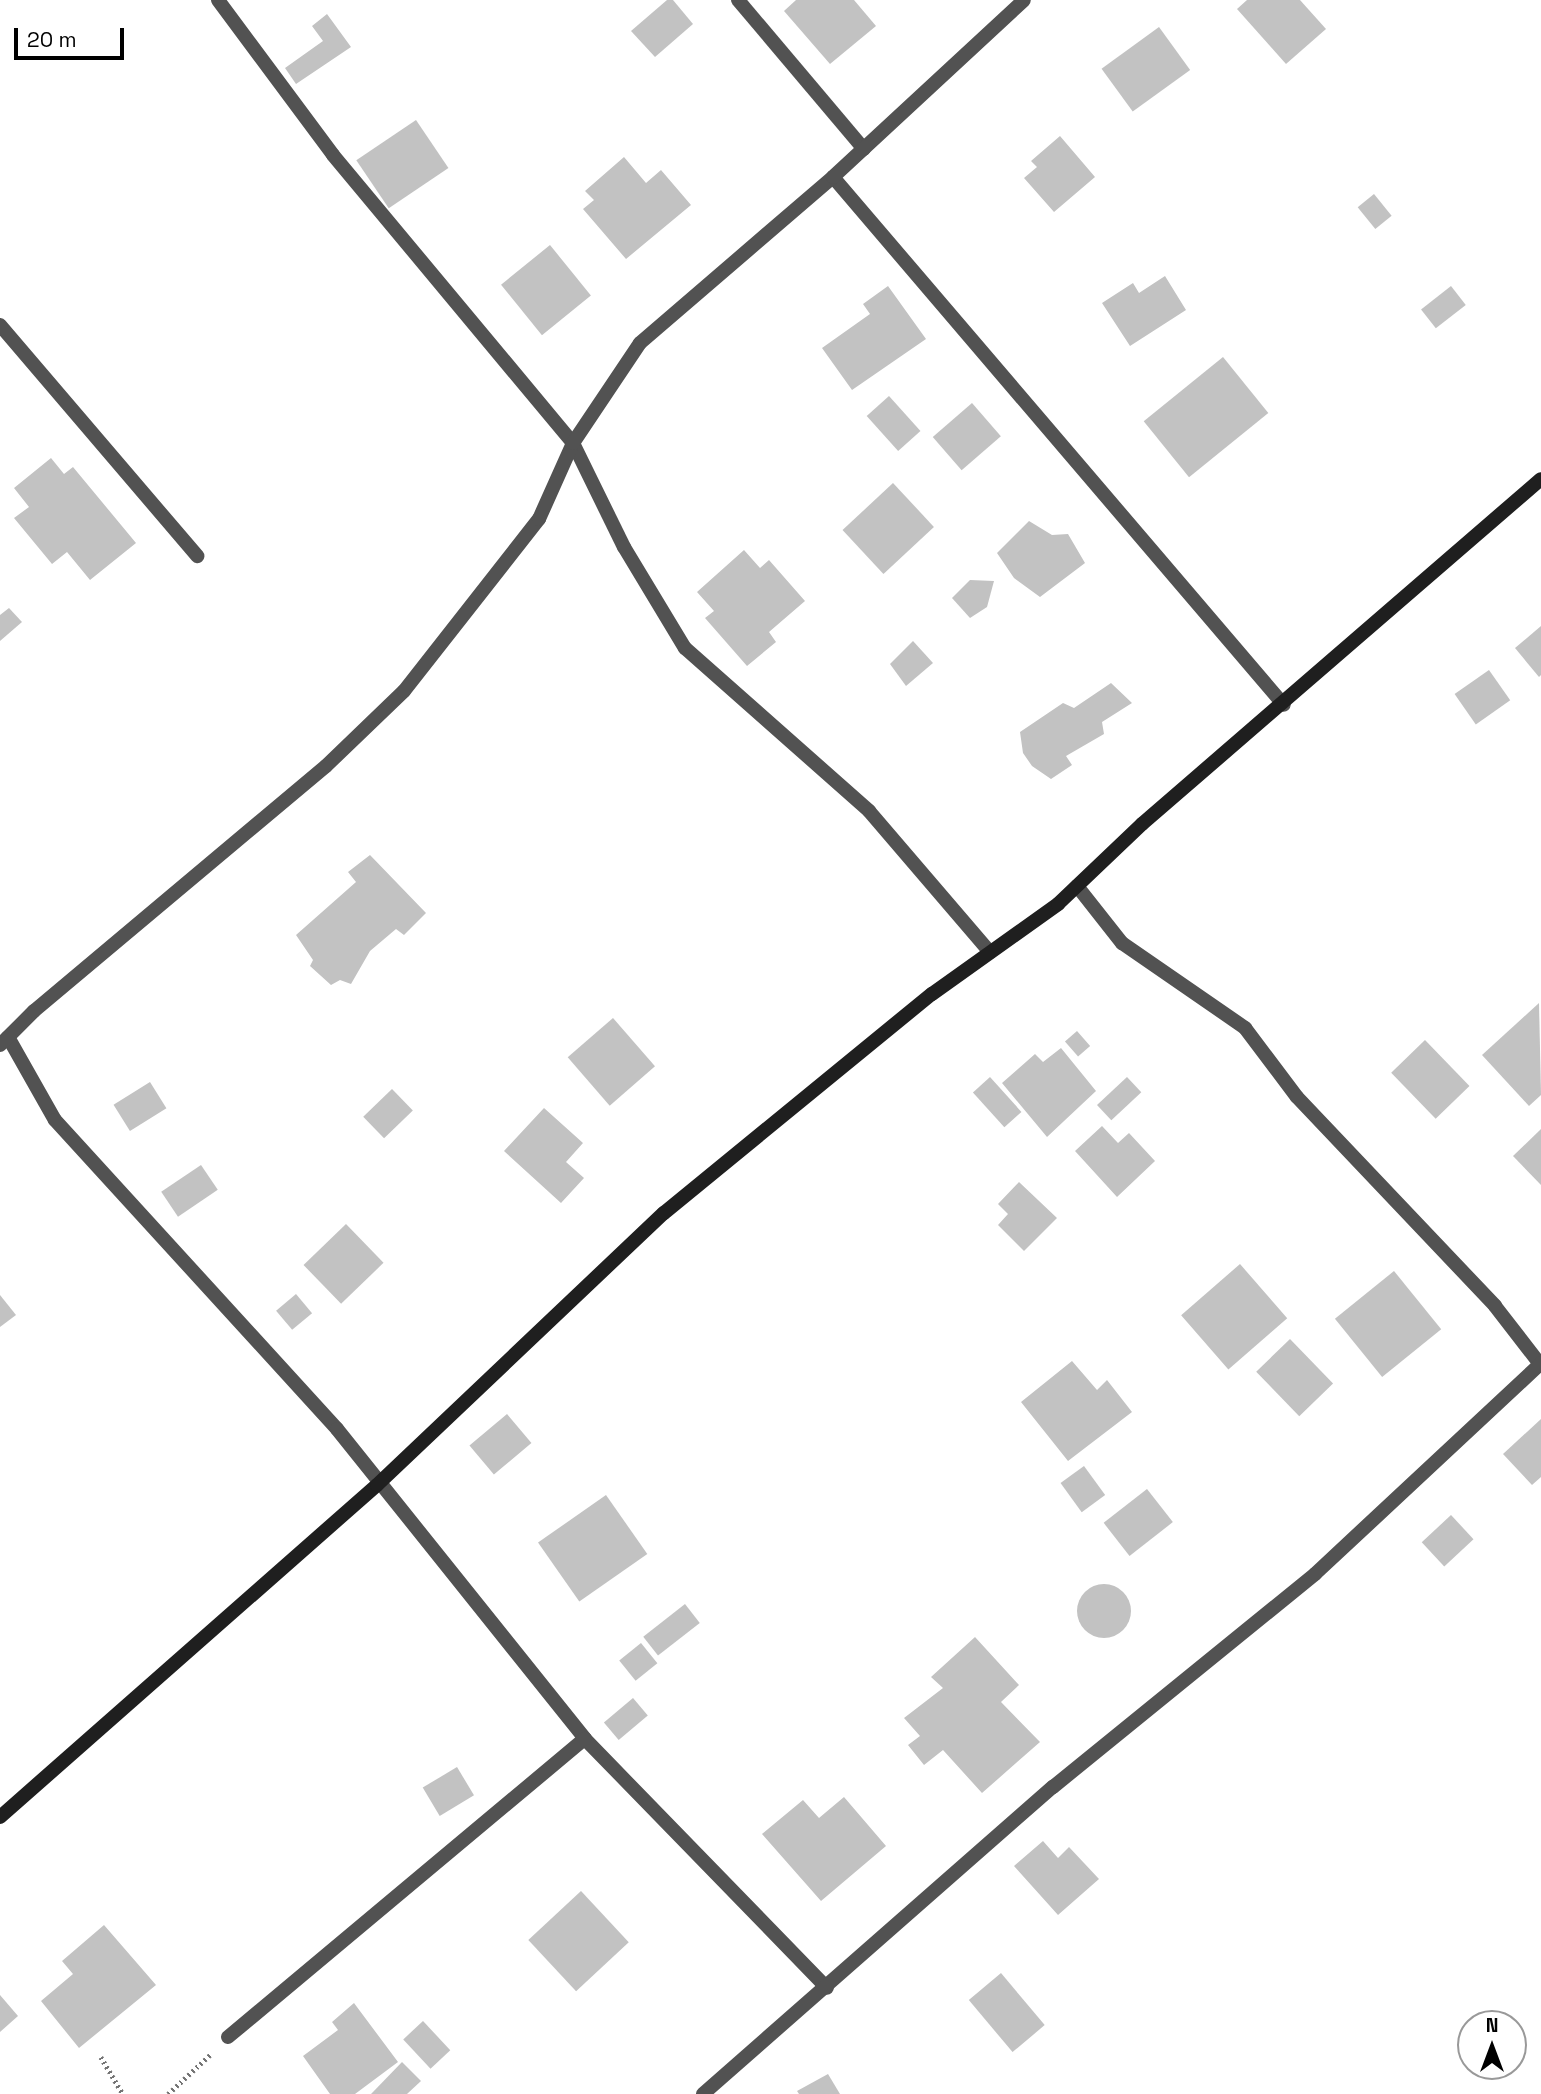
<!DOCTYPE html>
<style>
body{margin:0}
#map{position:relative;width:1541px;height:2094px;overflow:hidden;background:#fff;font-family:"Space Grotesk",sans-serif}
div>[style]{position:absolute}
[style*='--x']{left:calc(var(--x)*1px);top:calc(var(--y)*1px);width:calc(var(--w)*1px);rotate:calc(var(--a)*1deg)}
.building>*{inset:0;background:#c2c2c2;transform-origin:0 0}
.round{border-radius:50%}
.path>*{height:4.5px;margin-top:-2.25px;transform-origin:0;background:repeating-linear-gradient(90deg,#747474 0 2px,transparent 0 5.5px)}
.street>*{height:14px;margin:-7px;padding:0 7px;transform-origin:7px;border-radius:7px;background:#525252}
.secondary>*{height:14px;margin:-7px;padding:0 7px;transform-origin:7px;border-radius:7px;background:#1f1f1f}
span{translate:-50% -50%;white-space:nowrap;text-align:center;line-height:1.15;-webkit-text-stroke:5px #fff;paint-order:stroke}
.north{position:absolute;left:1457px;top:2010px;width:70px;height:70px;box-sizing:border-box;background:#fff;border:2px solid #999;border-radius:50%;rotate:0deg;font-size:19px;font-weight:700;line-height:28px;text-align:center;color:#000}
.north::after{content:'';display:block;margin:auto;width:24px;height:32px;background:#000;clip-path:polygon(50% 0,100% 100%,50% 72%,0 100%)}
.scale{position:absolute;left:14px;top:28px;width:110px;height:32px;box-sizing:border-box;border:4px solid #000;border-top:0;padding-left:9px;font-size:21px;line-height:24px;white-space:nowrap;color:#000;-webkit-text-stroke:5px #fff;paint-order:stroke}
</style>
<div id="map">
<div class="building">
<div style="clip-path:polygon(667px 0,673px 0,693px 24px,655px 57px,631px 31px)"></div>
<div style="clip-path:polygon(796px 0,854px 0,876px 26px,830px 64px,784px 11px)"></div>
<div style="clip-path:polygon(1247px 0,1300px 0,1326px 29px,1286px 64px,1237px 9px)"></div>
<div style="clip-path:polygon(327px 14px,351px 47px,296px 84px,285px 68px,323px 41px,312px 26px)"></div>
<div style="left:1159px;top:27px;width:53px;height:71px;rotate:54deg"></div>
<div style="left:416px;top:120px;width:58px;height:72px;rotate:56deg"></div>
<div style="clip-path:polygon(1060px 136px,1095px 177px,1054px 212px,1024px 178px,1037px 167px,1031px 161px)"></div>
<div style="clip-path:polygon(624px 157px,646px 183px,661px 170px,691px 205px,626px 259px,583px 209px,594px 200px,585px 191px)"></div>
<div style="left:1374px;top:194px;width:28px;height:21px;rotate:51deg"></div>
<div style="left:550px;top:245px;width:65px;height:63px;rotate:51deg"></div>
<div style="clip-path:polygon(1165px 276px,1186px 310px,1130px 346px,1102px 303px,1133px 283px,1139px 293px)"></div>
<div style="clip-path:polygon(888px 286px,926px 339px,852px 390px,822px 348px,870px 314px,863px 304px)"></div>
<div style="left:1451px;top:286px;width:24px;height:38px;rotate:52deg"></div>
<div style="left:1223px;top:357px;width:72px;height:102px;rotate:51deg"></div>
<div style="left:889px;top:396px;width:47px;height:30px;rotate:48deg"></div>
<div style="left:972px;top:403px;width:44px;height:52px;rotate:49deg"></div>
<div style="clip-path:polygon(51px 458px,64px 474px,73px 467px,136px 543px,90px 580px,67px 552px,52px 564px,14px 518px,29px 507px,14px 488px)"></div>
<div style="left:893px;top:483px;width:60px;height:69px;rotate:47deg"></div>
<div style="clip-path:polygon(1029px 521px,1052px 535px,1068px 534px,1085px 563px,1040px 597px,1014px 578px,997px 553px)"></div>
<div style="clip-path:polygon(744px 550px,760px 568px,769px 560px,805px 601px,769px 632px,776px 642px,747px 666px,705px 618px,714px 611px,697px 592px)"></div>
<div style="clip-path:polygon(970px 580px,994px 581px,987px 607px,970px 618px,952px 598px)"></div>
<div style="clip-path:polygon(9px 608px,22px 622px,0 641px,0 615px)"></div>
<div style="clip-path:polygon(1541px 626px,1541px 675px,1539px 677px,1515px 648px)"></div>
<div style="clip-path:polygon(913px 641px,933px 663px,906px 686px,890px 664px)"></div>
<div style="left:1489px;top:670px;width:37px;height:42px;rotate:55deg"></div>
<div style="clip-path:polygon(1111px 683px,1132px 703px,1102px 722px,1104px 734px,1066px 756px,1072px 765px,1051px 779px,1032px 766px,1023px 753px,1020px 732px,1063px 703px,1074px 708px)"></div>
<div style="clip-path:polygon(370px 855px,426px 913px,404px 935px,396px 929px,370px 951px,351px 984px,340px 980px,331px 985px,310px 966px,313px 960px,296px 935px,356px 882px,348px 872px)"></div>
<div style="clip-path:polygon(1539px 1003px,1541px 1095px,1529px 1106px,1482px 1055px)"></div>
<div style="left:613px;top:1018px;width:64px;height:60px;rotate:49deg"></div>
<div style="left:1077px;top:1031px;width:20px;height:16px;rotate:49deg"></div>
<div style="left:1425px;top:1040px;width:64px;height:47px;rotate:46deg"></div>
<div style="clip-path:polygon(1061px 1048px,1096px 1091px,1047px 1137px,1002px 1083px,1035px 1054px,1043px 1062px)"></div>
<div style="left:990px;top:1077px;width:47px;height:23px;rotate:48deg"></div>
<div style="left:1127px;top:1077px;width:21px;height:41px;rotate:47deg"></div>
<div style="left:150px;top:1082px;width:31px;height:43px;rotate:58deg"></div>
<div style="left:392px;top:1089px;width:30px;height:40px;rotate:46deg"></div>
<div style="clip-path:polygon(544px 1108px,583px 1143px,566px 1162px,584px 1178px,561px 1203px,504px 1151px)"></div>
<div style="clip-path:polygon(1102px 1126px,1118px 1143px,1129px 1133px,1155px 1161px,1117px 1197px,1075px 1151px)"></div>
<div style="clip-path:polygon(1541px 1129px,1541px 1185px,1513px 1156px)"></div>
<div style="left:201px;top:1165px;width:30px;height:48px;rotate:56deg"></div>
<div style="clip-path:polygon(1019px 1182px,1057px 1218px,1024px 1251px,998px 1225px,1008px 1214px,998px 1204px)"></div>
<div style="left:346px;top:1224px;width:54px;height:59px;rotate:46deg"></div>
<div style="left:1240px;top:1264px;width:72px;height:78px;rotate:49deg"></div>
<div style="left:1394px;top:1271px;width:75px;height:76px;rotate:51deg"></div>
<div style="left:296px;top:1294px;width:25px;height:26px;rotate:50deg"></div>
<div style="clip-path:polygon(0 1295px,16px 1315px,0 1327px)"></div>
<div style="left:1290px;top:1339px;width:62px;height:47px;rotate:46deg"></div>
<div style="clip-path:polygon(1072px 1361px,1097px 1390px,1107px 1380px,1132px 1412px,1068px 1461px,1021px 1402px)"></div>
<div style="left:507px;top:1414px;width:38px;height:49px;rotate:50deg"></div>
<div style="clip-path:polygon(1541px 1419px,1541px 1477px,1532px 1485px,1503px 1454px)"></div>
<div style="left:1084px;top:1466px;width:36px;height:29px;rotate:54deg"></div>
<div style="left:1147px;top:1489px;width:42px;height:55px;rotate:52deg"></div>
<div style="left:606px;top:1495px;width:72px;height:83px;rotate:55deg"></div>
<div style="left:1451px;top:1515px;width:33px;height:40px;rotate:47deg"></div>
<div class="round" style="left:1077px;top:1584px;width:54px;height:54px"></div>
<div style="left:685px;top:1604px;width:24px;height:53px;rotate:52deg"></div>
<div style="clip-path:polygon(975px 1637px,1019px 1685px,1001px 1702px,1040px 1742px,982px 1793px,943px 1750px,924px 1765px,908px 1745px,920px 1736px,904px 1718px,943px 1688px,931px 1677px)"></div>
<div style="left:641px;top:1643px;width:26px;height:28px;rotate:51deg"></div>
<div style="left:633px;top:1698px;width:23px;height:38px;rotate:50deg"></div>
<div style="left:457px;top:1767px;width:33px;height:40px;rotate:59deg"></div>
<div style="clip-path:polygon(844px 1797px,886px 1846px,821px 1901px,762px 1834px,803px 1800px,819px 1818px)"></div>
<div style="clip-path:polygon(1043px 1841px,1058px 1858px,1069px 1847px,1099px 1879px,1058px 1915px,1014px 1866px)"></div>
<div style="left:581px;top:1891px;width:70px;height:72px;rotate:47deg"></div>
<div style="clip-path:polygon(104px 1925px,156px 1985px,79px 2048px,41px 2001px,73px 1974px,62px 1961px)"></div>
<div style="left:1001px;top:1973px;width:68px;height:42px;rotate:50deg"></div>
<div style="clip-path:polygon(0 1995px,18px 2016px,0 2032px)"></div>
<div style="clip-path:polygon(354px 2003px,398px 2062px,355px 2094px,330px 2094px,303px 2056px,338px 2030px,332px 2022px)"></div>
<div style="left:423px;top:2021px;width:40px;height:27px;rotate:47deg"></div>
<div style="clip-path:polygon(402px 2062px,421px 2081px,407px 2094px,371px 2094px)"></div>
<div style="clip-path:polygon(828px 2074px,840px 2094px,799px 2094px,797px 2091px)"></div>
</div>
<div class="path">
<div style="--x:101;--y:2057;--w:43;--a:59.3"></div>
<div style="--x:168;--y:2094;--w:60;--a:-43"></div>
</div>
<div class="street">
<div style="--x:218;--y:0;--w:193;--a:53.4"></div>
<div style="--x:333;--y:155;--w:375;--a:50.2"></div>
<div style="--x:573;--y:443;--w:116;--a:63.9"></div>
<div style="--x:624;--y:547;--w:118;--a:58.9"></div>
<div style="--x:685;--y:648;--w:246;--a:41.5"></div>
<div style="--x:869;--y:811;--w:186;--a:49.4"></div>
<div style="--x:738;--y:0;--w:195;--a:49.8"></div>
<div style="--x:833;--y:177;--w:694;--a:49.5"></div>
<div style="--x:0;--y:325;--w:304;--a:49.5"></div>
<div style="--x:1077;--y:886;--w:73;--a:51.7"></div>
<div style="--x:1122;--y:943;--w:150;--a:34.6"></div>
<div style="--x:1245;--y:1028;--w:86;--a:53"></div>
<div style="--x:1297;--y:1097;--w:288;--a:46.5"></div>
<div style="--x:1495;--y:1306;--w:73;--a:52.2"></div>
<div style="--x:8;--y:1037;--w:95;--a:60.5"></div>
<div style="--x:55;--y:1120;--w:418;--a:47.6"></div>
<div style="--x:337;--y:1429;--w:397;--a:51.3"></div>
<div style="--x:585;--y:1739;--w:347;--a:45.8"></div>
<div style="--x:0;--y:1045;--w:48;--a:-45"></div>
<div style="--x:34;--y:1011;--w:381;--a:-40"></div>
<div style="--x:326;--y:766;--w:108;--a:-43.9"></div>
<div style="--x:404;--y:691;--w:219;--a:-51.9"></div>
<div style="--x:539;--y:519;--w:83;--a:-65.9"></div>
<div style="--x:573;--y:443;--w:120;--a:-56.2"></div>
<div style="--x:640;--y:343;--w:255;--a:-40.7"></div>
<div style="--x:833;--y:177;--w:260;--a:-42.8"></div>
<div style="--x:228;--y:2037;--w:465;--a:-39.9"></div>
<div style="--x:703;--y:2094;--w:466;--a:-41.3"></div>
<div style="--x:1053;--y:1787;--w:338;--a:-39.1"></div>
<div style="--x:1315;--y:1574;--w:309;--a:-43"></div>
</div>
<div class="secondary">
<div style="--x:0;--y:1817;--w:502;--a:-41.37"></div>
<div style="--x:377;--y:1485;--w:395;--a:-43.5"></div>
<div style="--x:664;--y:1213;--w:346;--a:-39.3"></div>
<div style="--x:932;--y:994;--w:155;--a:-35.5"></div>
<div style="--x:1058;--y:904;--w:116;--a:-43.6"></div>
<div style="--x:1142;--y:824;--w:527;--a:-40.85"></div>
</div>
<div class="north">N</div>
<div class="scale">20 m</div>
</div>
